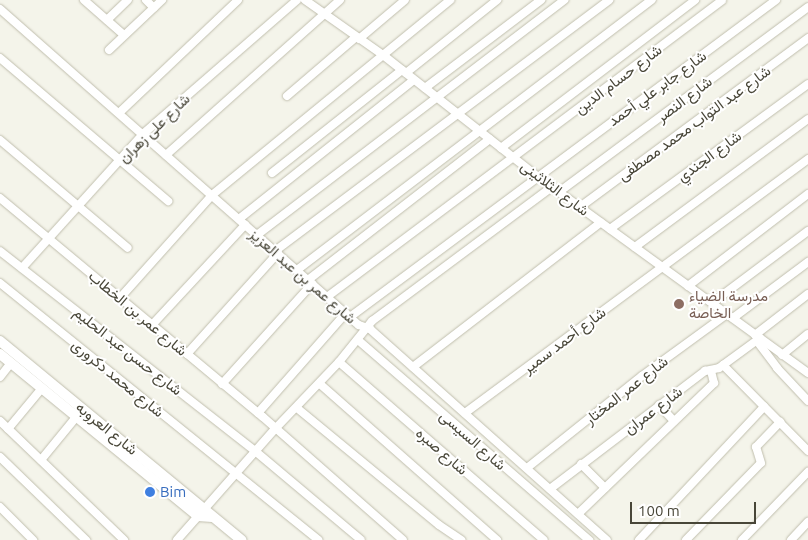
<!DOCTYPE html>
<meta charset="utf-8">
<style>
body{margin:0}
#map{position:relative;width:808px;height:540px;overflow:hidden;background:#f4f4ea;font-family:Ubuntu,Vazirmatn,sans-serif}
div>[style]{position:absolute}
[style*='--x']{left:calc(var(--x)*1px);top:calc(var(--y)*1px);width:calc(var(--w)*1px);rotate:calc(var(--a)*1deg)}
.roads{filter:drop-shadow(0 0 1px #c0bead) drop-shadow(0 0 1px #c0bead)}
.minor>*{height:8px;margin:-4px;padding:0 4px;transform-origin:4px;border-radius:4px;background:#fff}
.tertiary>*{height:10px;margin:-5px;padding:0 5px;transform-origin:5px;border-radius:5px;background:#fff}
.dots>*{width:14px;height:14px;translate:-50% -50%;box-sizing:border-box;border:2px solid #fff;border-radius:50%}
span{translate:-50% -50%;white-space:nowrap;text-align:center;line-height:1.15;-webkit-text-stroke:4px #fff;paint-order:stroke}
.street-label{font-size:15px;color:#484638}
.education-label{font-size:15px;color:#785e54}
.left{translate:0 -50%;text-align:left}
.shop-label{font-size:15px;color:#366cbe}
.scale{position:absolute;left:630px;top:502px;width:126px;height:22px;box-sizing:border-box;border:2px solid #484638;border-top:0;padding-left:6px;font-size:15px;line-height:18px;white-space:nowrap;color:#484638;-webkit-text-stroke:4px #fff;paint-order:stroke}
</style>
<div id="map">
<div class="roads">
<div class="minor">
<div style="--x:84;--y:0;--w:53;--a:41.2"></div>
<div style="--x:146;--y:0;--w:11;--a:45"></div>
<div style="--x:305;--y:0;--w:95;--a:35.2"></div>
<div style="--x:383;--y:55;--w:196;--a:38.2"></div>
<div style="--x:537;--y:176;--w:335;--a:36"></div>
<div style="--x:0;--y:9;--w:478;--a:41.4"></div>
<div style="--x:359;--y:325;--w:12;--a:20"></div>
<div style="--x:370;--y:329;--w:317;--a:41.7"></div>
<div style="--x:107;--y:20;--w:29;--a:-44"></div>
<div style="--x:359;--y:39;--w:60;--a:-40.3"></div>
<div style="--x:109;--y:50;--w:73;--a:-43.3"></div>
<div style="--x:0;--y:58;--w:221;--a:40.4"></div>
<div style="--x:406;--y:73;--w:117;--a:-38.7"></div>
<div style="--x:425;--y:88;--w:146;--a:-37.2"></div>
<div style="--x:287;--y:96;--w:91;--a:-40.5"></div>
<div style="--x:119;--y:113;--w:164;--a:-43.5"></div>
<div style="--x:0;--y:140;--w:167;--a:40.2"></div>
<div style="--x:501;--y:148;--w:244;--a:-37.3"></div>
<div style="--x:166;--y:155;--w:233;--a:-41.7"></div>
<div style="--x:272;--y:173;--w:166;--a:-38.4"></div>
<div style="--x:559;--y:192;--w:310;--a:-36.6"></div>
<div style="--x:0;--y:198;--w:342;--a:39.8"></div>
<div style="--x:263;--y:417;--w:186;--a:41.3"></div>
<div style="--x:580;--y:207;--w:284;--a:-36.5"></div>
<div style="--x:239;--y:219;--w:223;--a:-38.5"></div>
<div style="--x:610;--y:229;--w:245;--a:-36.2"></div>
<div style="--x:257;--y:235;--w:387;--a:-37.4"></div>
<div style="--x:635;--y:247;--w:215;--a:-36.5"></div>
<div style="--x:0;--y:251;--w:324;--a:38.1"></div>
<div style="--x:255;--y:451;--w:138;--a:40"></div>
<div style="--x:275;--y:251;--w:418;--a:-36.9"></div>
<div style="--x:22;--y:268;--w:181;--a:-47.9"></div>
<div style="--x:143;--y:134;--w:204;--a:-41"></div>
<div style="--x:297;--y:270;--w:446;--a:-37.3"></div>
<div style="--x:308;--y:280;--w:230;--a:-37.8"></div>
<div style="--x:0;--y:283;--w:409;--a:38.9"></div>
<div style="--x:688;--y:286;--w:151;--a:-37.5"></div>
<div style="--x:327;--y:297;--w:494;--a:-36.9"></div>
<div style="--x:120;--y:298;--w:138;--a:-48.2"></div>
<div style="--x:212;--y:195;--w:308;--a:-39.3"></div>
<div style="--x:712;--y:303;--w:120;--a:-36.9"></div>
<div style="--x:350;--y:317;--w:531;--a:-36.65"></div>
<div style="--x:733;--y:318;--w:94;--a:-36.7"></div>
<div style="--x:152;--y:325;--w:137;--a:-47.1"></div>
<div style="--x:755;--y:335;--w:67;--a:-37.7"></div>
<div style="--x:358;--y:340;--w:306;--a:40.9"></div>
<div style="--x:757;--y:341;--w:34;--a:53"></div>
<div style="--x:777;--y:368;--w:45;--a:46.8"></div>
<div style="--x:187;--y:354;--w:136;--a:-48"></div>
<div style="--x:782;--y:355;--w:33;--a:-39"></div>
<div style="--x:339;--y:362;--w:271;--a:41"></div>
<div style="--x:723;--y:365;--w:121;--a:45.3"></div>
<div style="--x:413;--y:367;--w:237;--a:-37.6"></div>
<div style="--x:0;--y:377;--w:18;--a:-52"></div>
<div style="--x:222;--y:384;--w:135;--a:-48"></div>
<div style="--x:320;--y:384;--w:236;--a:41.4"></div>
<div style="--x:659;--y:405;--w:22;--a:47"></div>
<div style="--x:297;--y:408;--w:184;--a:39.5"></div>
<div style="--x:439;--y:525;--w:27;--a:34"></div>
<div style="--x:258;--y:413;--w:133;--a:-48.7"></div>
<div style="--x:465;--y:413;--w:427;--a:-36.5"></div>
<div style="--x:0;--y:421;--w:172;--a:43.8"></div>
<div style="--x:8;--y:429;--w:53;--a:-50.3"></div>
<div style="--x:0;--y:457;--w:120;--a:44"></div>
<div style="--x:41;--y:460;--w:57;--a:-50.7"></div>
<div style="--x:581;--y:464;--w:34;--a:45"></div>
<div style="--x:527;--y:468;--w:147;--a:-38.7"></div>
<div style="--x:642;--y:376;--w:105;--a:-36.1"></div>
<div style="--x:550;--y:489;--w:195;--a:-37.3"></div>
<div style="--x:705;--y:371;--w:14;--a:-12"></div>
<div style="--x:719;--y:368;--w:51;--a:-36.2"></div>
<div style="--x:0;--y:507;--w:47;--a:45"></div>
<div style="--x:578;--y:514;--w:189;--a:-43.9"></div>
<div style="--x:714;--y:383;--w:12;--a:-104"></div>
<div style="--x:177;--y:540;--w:147;--a:-48.6"></div>
<div style="--x:274;--y:430;--w:94;--a:-46.3"></div>
<div style="--x:339;--y:362;--w:53;--a:-51.2"></div>
<div style="--x:372;--y:321;--w:224;--a:-36.7"></div>
<div style="--x:639;--y:540;--w:183;--a:-46.8"></div>
<div style="--x:686;--y:540;--w:107;--a:-45.8"></div>
<div style="--x:761;--y:463;--w:17;--a:-107"></div>
<div style="--x:756;--y:447;--w:35;--a:-46"></div>
<div style="--x:742;--y:540;--w:95;--a:-45.9"></div>
<div style="--x:791;--y:540;--w:25;--a:-47"></div>
</div>
<div class="tertiary">
<div style="--x:0;--y:341;--w:313;--a:39.5"></div>
<div style="--x:0;--y:354;--w:256;--a:39.3"></div>
<div style="--x:198;--y:516;--w:14;--a:4"></div>
</div>
</div>
<div class="dots">
<div style="left:679px;top:304px;background:#8d6e63"></div>
<div style="left:150px;top:492px;background:#3f7fe0"></div>
</div>
<div class="street-label">
<span style="left:618px;top:79px;rotate:-37deg">شارع حسام الدين</span>
<span style="left:657px;top:88px;rotate:-36deg">شارع جابر علي أحمد</span>
<span style="left:684px;top:99px;rotate:-37deg">شارع النصر</span>
<span style="left:694px;top:123px;rotate:-36deg">شارع عبد التواب محمد مصطفى</span>
<span style="left:154px;top:128px;rotate:-44deg">شارع على زهران</span>
<span style="left:709px;top:156px;rotate:-36deg">شارع الجندي</span>
<span style="left:555px;top:188px;rotate:37deg">شارع الثلاثينى</span>
<span style="left:303px;top:276px;rotate:41deg">شارع عمر بن عبد العزيز</span>
<span style="left:138px;top:313px;rotate:40deg">شارع عمر بن الخطاب</span>
<span style="left:564px;top:340px;rotate:-37deg">شارع أحمد سمير</span>
<span style="left:128px;top:351px;rotate:38deg">شارع حسن عبد الحليم</span>
<span style="left:118px;top:378px;rotate:39deg">شارع محمد دكرورى</span>
<span style="left:626px;top:390px;rotate:-38deg">شارع عمر المختار</span>
<span style="left:653px;top:410px;rotate:-37deg">شارع عمران</span>
<span style="left:107px;top:428px;rotate:39deg">شارع العروبه</span>
<span style="left:473px;top:440px;rotate:41deg">شارع السيسى</span>
<span style="left:442px;top:451px;rotate:41deg">شارع صبره</span>
</div>
<div class="education-label">
<span class="left" style="left:689px;top:304px">مدرسة الضياء<br>الخاصة</span>
</div>
<div class="shop-label">
<span class="left" style="left:160px;top:492px">Bim</span>
</div>
<div class="scale">100 m</div>
</div>
